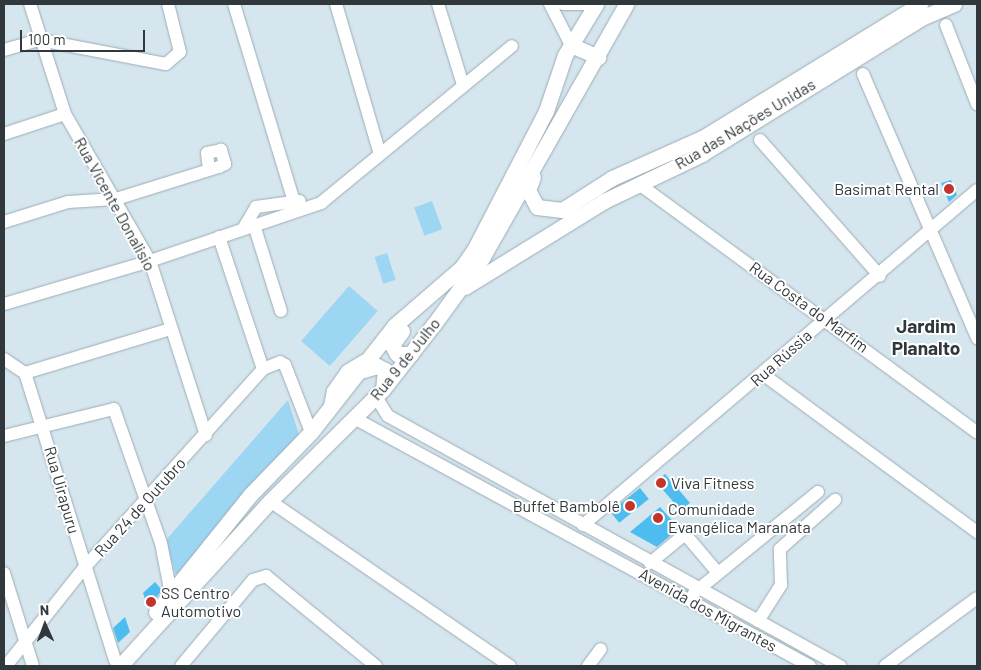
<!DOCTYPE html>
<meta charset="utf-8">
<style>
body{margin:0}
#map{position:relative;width:981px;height:670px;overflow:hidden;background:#d6e6ef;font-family:Barlow,sans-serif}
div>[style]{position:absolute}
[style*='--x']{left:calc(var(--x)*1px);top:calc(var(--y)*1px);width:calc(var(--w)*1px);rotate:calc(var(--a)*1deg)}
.green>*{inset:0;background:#9dd6f3;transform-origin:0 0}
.building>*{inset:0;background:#4dbdf0;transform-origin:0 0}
.roads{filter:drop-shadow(0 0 1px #9cacb4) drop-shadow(0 0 1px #9cacb4)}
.minor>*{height:12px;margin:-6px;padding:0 6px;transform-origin:6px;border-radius:6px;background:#fff}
.major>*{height:15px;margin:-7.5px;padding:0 7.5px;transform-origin:7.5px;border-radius:7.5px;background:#fff}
.dots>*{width:14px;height:14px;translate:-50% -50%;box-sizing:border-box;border:2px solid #fff;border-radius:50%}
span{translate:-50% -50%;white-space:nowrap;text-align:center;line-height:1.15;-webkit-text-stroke:4px #fff;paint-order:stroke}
.street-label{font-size:16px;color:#31383b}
.poi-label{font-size:16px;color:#31383b}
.right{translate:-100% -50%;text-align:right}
.left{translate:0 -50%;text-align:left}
.quarter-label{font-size:19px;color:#31383b;font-weight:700}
.frame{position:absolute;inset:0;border:5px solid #31383b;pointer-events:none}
.north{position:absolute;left:20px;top:600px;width:50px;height:50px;-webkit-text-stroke:4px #fff;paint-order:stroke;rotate:358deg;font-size:14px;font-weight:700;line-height:20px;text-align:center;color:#31383b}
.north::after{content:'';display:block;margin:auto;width:18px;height:22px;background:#31383b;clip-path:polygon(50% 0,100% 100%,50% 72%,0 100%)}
.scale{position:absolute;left:20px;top:30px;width:125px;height:22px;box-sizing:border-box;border:2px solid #31383b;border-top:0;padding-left:6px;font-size:15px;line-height:18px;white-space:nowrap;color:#31383b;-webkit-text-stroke:4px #fff;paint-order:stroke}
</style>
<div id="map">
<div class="green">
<div style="left:432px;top:201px;width:30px;height:19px;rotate:70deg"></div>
<div style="left:387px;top:253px;width:28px;height:13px;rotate:72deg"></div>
<div style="left:349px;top:286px;width:38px;height:73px;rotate:41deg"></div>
<div style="clip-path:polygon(288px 400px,299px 435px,180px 575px,175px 573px,166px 540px)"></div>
</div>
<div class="building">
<div style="clip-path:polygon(951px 180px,957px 195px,949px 202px,941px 183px)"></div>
<div style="left:665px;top:474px;width:38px;height:12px;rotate:49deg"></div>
<div style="left:640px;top:488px;width:14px;height:38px;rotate:51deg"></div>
<div style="clip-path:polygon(660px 507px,679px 528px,657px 547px,630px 532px)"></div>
<div style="clip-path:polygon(155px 582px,162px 590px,148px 608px,143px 593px)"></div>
<div style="clip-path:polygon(125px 617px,130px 632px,118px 643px,113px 628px)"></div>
</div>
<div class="roads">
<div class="minor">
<div style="--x:30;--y:4;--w:115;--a:72.3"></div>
<div style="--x:65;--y:114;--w:170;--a:60"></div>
<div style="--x:150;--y:261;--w:183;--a:72.2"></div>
<div style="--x:234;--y:4;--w:216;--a:73.1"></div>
<div style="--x:336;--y:4;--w:156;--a:73.7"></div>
<div style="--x:438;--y:4;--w:85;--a:72.8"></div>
<div style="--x:550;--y:4;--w:46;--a:62.9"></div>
<div style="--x:563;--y:4;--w:24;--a:0"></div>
<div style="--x:946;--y:25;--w:85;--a:68.6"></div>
<div style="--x:4;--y:50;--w:37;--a:-16"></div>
<div style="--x:40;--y:40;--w:128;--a:10.8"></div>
<div style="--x:166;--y:64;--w:18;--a:-41"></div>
<div style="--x:180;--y:52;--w:49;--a:-104"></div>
<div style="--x:863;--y:74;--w:288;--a:66.6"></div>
<div style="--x:4;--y:134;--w:64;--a:-18.2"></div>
<div style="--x:760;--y:140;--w:181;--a:48.6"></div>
<div style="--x:639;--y:184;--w:419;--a:36.3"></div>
<div style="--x:4;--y:222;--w:67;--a:-17.4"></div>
<div style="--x:68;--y:202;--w:48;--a:-3.6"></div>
<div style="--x:116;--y:199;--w:108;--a:-17.3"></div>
<div style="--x:219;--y:167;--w:7;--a:-27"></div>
<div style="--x:225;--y:164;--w:15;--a:-106"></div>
<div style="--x:221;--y:150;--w:14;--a:168"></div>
<div style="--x:207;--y:153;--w:17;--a:83"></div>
<div style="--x:254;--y:225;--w:90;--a:72.6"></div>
<div style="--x:243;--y:229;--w:26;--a:-59"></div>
<div style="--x:256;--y:207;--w:44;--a:-7.8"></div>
<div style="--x:219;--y:237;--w:139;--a:71.6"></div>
<div style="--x:4;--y:304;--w:152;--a:-16.4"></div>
<div style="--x:150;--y:261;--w:181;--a:-18.7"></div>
<div style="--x:321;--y:203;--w:247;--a:-39.4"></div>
<div style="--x:4;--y:359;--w:25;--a:34"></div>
<div style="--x:25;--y:373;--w:301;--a:72.6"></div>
<div style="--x:25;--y:373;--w:152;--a:-16.8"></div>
<div style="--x:764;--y:375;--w:265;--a:36.4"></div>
<div style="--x:376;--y:397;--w:22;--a:58"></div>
<div style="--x:388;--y:416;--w:517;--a:28.95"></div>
<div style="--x:330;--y:406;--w:15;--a:-79"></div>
<div style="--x:333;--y:391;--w:24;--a:-55"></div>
<div style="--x:347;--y:371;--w:21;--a:-31"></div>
<div style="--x:354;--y:418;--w:519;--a:28.54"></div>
<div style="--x:4;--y:436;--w:113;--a:-13.8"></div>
<div style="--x:114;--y:409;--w:142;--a:70.7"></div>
<div style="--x:161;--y:543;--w:52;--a:78.9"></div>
<div style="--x:270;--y:501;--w:291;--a:34.5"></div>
<div style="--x:583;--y:525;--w:517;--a:-40.37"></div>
<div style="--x:650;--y:563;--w:45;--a:-39.6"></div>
<div style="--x:685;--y:534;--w:51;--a:49.8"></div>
<div style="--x:4;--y:573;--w:97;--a:72.7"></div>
<div style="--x:694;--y:593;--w:160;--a:-39.2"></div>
<div style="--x:758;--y:621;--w:43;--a:-57.4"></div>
<div style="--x:781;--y:585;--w:36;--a:-92"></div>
<div style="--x:780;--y:549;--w:74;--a:-41.7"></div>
<div style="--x:6;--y:666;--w:125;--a:-51.5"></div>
<div style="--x:84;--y:568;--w:268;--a:-48"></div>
<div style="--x:263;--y:369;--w:18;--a:-22"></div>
<div style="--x:280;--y:362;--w:6;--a:31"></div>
<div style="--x:285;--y:365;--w:72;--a:68.8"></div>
<div style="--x:181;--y:666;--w:112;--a:-50.1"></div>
<div style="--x:253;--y:580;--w:14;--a:-17"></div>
<div style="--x:266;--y:576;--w:142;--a:39.3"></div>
<div style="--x:588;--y:666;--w:21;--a:-53"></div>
<div style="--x:885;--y:666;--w:114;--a:-36.5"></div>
</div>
<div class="major">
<div style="--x:571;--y:45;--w:30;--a:24"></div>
<div style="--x:533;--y:177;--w:14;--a:111"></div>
<div style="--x:528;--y:190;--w:19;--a:62"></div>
<div style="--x:537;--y:207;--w:25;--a:7"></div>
<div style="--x:562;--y:210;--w:59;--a:-32.6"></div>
<div style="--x:612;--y:178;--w:101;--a:-24"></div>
<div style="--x:704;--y:137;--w:254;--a:-31.6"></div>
<div style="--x:465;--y:287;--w:163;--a:-31.7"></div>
<div style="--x:604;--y:201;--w:109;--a:-25.6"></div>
<div style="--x:702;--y:154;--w:258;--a:-31.8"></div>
<div style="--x:921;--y:18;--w:36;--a:-23"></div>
<div style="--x:402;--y:331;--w:17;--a:126"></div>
<div style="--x:392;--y:345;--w:10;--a:61"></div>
<div style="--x:397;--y:354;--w:14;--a:0"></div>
<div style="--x:360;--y:371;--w:18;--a:-16"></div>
<div style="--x:377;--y:366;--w:9;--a:27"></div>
<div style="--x:385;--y:370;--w:19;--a:96"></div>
<div style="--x:156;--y:612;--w:150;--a:-51.2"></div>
<div style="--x:250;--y:495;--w:88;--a:-45.9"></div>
<div style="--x:311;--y:432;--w:135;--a:-51.9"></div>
<div style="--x:394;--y:326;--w:90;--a:-40.9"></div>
<div style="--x:462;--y:267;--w:21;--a:-55"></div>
<div style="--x:474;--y:250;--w:157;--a:-62.6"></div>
<div style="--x:546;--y:111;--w:59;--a:-71.3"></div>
<div style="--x:565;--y:55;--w:60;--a:-58.7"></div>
<div style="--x:120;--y:666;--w:223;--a:-47.7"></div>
<div style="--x:270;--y:501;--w:159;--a:-44.7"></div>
<div style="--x:383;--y:389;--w:83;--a:-51.9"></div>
<div style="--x:434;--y:324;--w:82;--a:-54"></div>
<div style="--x:482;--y:258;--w:292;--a:-60.4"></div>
</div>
</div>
<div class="dots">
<div style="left:949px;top:189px;background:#c3352a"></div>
<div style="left:661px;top:483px;background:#c3352a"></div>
<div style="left:630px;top:506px;background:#c3352a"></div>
<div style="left:658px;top:518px;background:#c3352a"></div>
<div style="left:151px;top:602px;background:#c3352a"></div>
</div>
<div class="street-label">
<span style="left:745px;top:124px;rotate:-31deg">Rua das Nações Unidas</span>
<span style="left:115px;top:204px;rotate:61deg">Rua Vicente Donalisio</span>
<span style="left:809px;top:307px;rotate:36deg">Rua Costa do Marfim</span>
<span style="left:781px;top:358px;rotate:-42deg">Rua Rússia</span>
<span style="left:405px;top:359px;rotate:-51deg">Rua 9 de Julho</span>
<span style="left:62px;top:490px;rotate:74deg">Rua Uirapuru</span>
<span style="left:140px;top:507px;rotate:-48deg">Rua 24 de Outubro</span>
<span style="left:708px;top:610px;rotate:29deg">Avenida dos Migrantes</span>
</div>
<div class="poi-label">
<span class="right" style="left:939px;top:189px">Basimat Rental</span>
<span class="left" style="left:671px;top:483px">Viva Fitness</span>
<span class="right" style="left:620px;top:506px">Buffet Bambolê</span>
<span class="left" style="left:668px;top:518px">Comunidade<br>Evangélica Maranata</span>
<span class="left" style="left:161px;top:602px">SS Centro<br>Automotivo</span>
</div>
<div class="quarter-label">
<span style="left:926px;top:337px">Jardim<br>Planalto</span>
</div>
<div class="frame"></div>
<div class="north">N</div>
<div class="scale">100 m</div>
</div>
